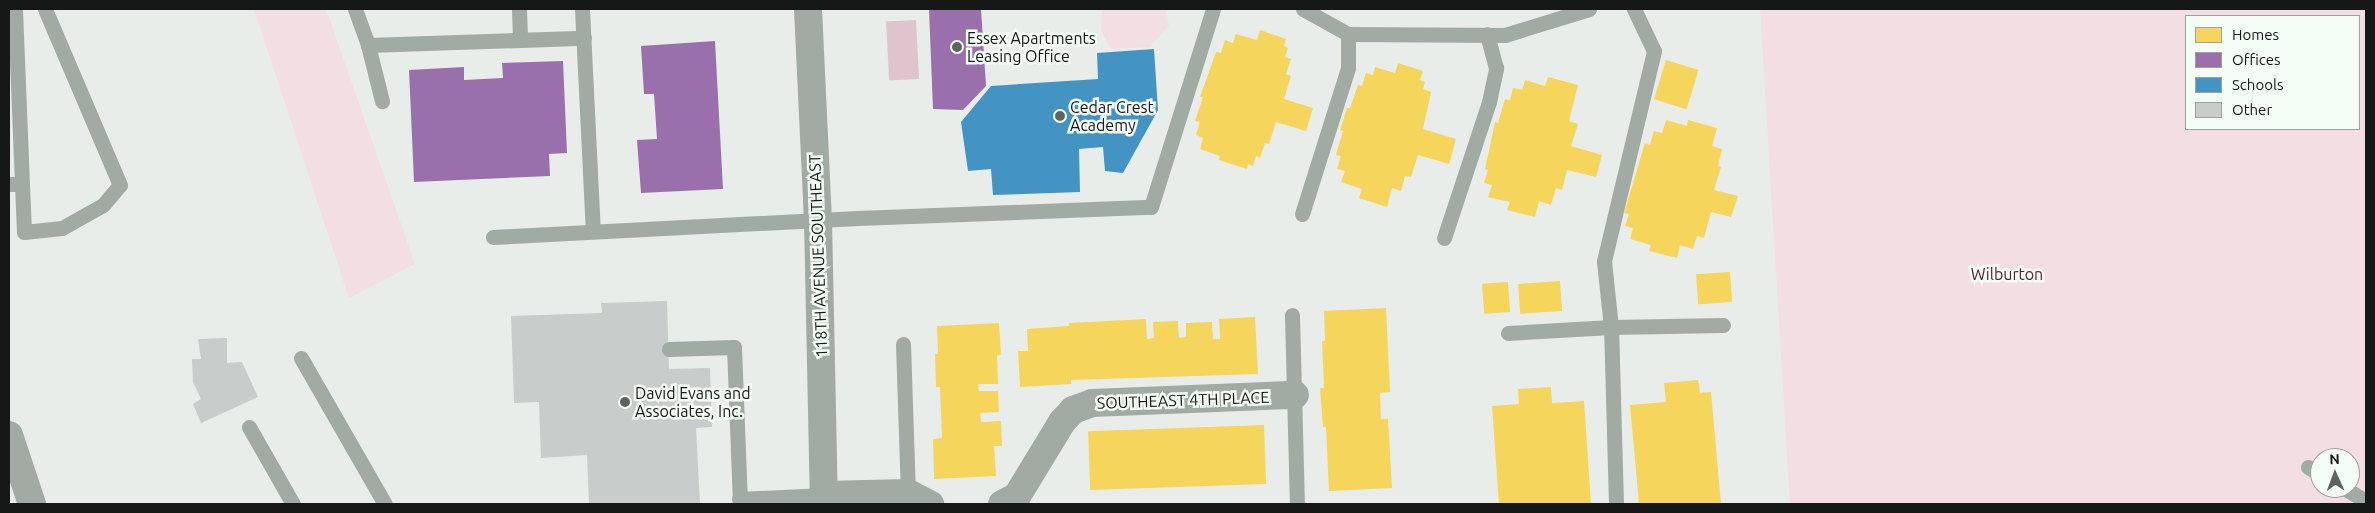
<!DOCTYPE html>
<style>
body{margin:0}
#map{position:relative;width:2375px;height:513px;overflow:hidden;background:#e8edea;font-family:Ubuntu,sans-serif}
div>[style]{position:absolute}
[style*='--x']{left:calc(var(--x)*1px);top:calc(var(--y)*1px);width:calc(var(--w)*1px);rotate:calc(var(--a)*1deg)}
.green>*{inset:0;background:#f3dee4}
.water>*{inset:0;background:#e0c4cd;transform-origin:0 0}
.homes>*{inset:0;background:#f6d55c;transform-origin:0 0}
.offices>*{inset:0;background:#9970ab}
.schools>*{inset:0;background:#4393c3}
.building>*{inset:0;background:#c8ccca}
.service>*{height:15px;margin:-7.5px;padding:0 7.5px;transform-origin:7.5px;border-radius:7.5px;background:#a1aba4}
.minor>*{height:28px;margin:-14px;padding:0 14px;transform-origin:14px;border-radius:14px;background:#a1aba4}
.tertiary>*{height:28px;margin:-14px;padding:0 14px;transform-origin:14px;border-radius:14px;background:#a1aba4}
.dots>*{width:14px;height:14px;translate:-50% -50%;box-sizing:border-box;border:2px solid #f4fcf6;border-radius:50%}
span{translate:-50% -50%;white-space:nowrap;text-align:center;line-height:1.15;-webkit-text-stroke:5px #f4fcf6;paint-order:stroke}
.poi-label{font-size:16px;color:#151816}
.left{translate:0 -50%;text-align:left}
.street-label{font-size:16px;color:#151816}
.park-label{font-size:16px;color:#572237}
.frame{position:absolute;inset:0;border:10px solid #151816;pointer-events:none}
.legend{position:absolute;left:2185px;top:15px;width:175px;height:115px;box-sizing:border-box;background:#f4fcf6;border:1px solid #9ba19c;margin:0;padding:6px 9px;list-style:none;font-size:15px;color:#151816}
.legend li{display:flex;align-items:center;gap:10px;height:25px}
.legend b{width:25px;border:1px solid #9ba19c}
.north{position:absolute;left:2310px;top:448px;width:50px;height:50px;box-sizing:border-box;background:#f4fcf6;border:1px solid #9ba19c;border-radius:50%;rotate:358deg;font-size:14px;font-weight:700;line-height:20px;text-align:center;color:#151816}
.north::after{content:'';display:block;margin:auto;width:18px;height:22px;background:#5f6360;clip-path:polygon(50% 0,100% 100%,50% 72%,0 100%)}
</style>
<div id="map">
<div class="green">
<div style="clip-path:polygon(254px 9px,326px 9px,415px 264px,349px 298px)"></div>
<div style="clip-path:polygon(1102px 9px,1166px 9px,1169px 26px,1149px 47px,1111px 49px,1101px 31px)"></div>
<div style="clip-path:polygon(evenodd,1760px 9px,2366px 9px,2366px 504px,1790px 504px,1760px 9px,2186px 16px,2359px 16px,2359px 129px,2186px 129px,2186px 16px,1760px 9px,2320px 458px,2350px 458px,2350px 488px,2320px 488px,2320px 458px)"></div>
</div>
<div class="water">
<div style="left:916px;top:20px;width:59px;height:30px;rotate:87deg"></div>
</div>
<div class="homes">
<div style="clip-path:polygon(1260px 30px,1286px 39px,1284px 46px,1288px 48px,1285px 57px,1291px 59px,1286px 74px,1291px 76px,1284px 99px,1313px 108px,1306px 131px,1276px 122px,1269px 144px,1265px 143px,1260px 158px,1256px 156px,1253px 166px,1248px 164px,1247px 169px,1219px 160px,1220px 156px,1200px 149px,1203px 138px,1196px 135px,1200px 122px,1195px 121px,1203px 97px,1200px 97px,1216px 52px,1221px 53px,1225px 40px,1233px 43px,1236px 34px,1257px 40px)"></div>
<div style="left:1666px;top:60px;width:34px;height:41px;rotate:17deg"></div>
<div style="clip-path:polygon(1398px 63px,1423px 71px,1420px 80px,1425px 82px,1423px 89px,1431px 92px,1423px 129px,1456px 139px,1449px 164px,1418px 155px,1411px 177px,1405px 176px,1401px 191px,1392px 188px,1387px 207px,1359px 198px,1362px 189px,1341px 182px,1345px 171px,1337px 169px,1341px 156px,1336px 155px,1343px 131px,1340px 130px,1347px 108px,1350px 108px,1358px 85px,1362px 86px,1366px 73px,1373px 75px,1375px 67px,1395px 73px)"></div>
<div style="clip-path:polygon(1548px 77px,1578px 85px,1569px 121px,1578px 124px,1571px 146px,1602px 155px,1596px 177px,1567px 170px,1562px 190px,1556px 188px,1551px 205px,1539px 201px,1535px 217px,1507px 210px,1510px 202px,1488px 197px,1492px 185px,1484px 183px,1488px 170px,1485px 169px,1495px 122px,1498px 123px,1505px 99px,1510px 100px,1513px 88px,1522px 90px,1525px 80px,1545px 86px)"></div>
<div style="clip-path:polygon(1666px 120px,1687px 126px,1688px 120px,1717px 128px,1712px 146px,1722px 149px,1718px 166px,1721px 167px,1714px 190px,1738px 196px,1731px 217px,1711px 212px,1704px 238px,1697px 236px,1693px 249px,1680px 245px,1677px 258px,1649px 251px,1651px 245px,1630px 239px,1633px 228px,1625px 226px,1629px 214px,1624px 213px,1645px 143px,1650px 145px,1654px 131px,1662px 133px)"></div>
<div style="left:1730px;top:272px;width:30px;height:34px;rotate:86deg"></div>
<div style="left:1560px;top:281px;width:30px;height:42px;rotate:86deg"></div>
<div style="left:1508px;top:282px;width:30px;height:26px;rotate:86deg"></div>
<div style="clip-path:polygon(1386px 308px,1390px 392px,1380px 393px,1381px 419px,1388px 419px,1392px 488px,1329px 491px,1326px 427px,1323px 427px,1320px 388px,1324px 388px,1322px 341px,1325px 341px,1324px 311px)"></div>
<div style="clip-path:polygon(1255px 317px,1258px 374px,1071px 380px,1071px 384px,1020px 387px,1018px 351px,1028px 351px,1027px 329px,1069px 326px,1069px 323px,1146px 319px,1147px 339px,1154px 338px,1153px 322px,1178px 321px,1179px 338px,1186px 337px,1186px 323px,1212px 322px,1213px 339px,1220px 339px,1219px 319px)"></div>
<div style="clip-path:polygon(999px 323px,1001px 355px,997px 355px,998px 384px,978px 384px,979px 391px,998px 391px,999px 412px,980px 413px,981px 422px,1001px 421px,1002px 446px,994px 446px,996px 476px,934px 479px,933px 439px,942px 438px,940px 387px,936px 387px,935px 354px,938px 354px,937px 326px)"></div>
<div style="clip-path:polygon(1698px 380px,1700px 393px,1711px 392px,1721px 504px,1639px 504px,1630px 405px,1666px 402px,1664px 383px)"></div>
<div style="clip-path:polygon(1551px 387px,1552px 403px,1584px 401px,1591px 504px,1499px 504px,1492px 406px,1519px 404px,1518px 389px)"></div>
<div style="left:1264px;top:425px;width:59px;height:176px;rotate:88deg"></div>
</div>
<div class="offices">
<div style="clip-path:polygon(929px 9px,981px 9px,986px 86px,963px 110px,933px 109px)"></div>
<div style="clip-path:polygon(715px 41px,723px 189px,641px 193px,637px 140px,657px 139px,654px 94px,644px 94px,641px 46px)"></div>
<div style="clip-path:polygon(563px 61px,567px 153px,549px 154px,550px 176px,414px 182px,409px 70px,464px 67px,464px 80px,503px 78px,502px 63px)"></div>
</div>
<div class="schools">
<div style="clip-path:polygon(1154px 49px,1158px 110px,1123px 173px,1105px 171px,1103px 147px,1079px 149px,1080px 192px,993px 195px,991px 169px,968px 171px,961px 122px,991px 86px,1098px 79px,1097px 53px)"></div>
</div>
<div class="building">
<div style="clip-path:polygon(667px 301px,669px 369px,710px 368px,712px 427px,696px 428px,700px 504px,589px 504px,587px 455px,541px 458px,539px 402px,514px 403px,511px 316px,602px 313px,601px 303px)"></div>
<div style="clip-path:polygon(227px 338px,227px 363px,242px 362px,258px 397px,201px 423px,193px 404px,201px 399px,193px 382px,192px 359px,201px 359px,198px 339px)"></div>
</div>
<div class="service">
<div style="--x:355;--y:9;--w:38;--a:70"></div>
<div style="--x:368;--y:45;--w:58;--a:76"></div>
<div style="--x:519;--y:9;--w:31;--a:88"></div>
<div style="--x:582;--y:9;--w:221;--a:87.2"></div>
<div style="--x:1303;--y:9;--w:51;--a:29.1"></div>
<div style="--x:1348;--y:34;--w:157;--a:0.4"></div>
<div style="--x:1505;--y:35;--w:88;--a:-17.2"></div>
<div style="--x:368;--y:45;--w:216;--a:-1.9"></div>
<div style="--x:9;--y:184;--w:13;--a:0"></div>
<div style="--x:22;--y:184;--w:175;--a:-92.3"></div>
<div style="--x:22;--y:184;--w:48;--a:87.6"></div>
<div style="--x:24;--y:232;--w:38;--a:-6"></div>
<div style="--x:62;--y:228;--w:47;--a:-29.3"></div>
<div style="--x:103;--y:205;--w:26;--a:-50"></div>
<div style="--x:120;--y:185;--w:191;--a:-113.1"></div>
<div style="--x:1302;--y:214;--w:153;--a:-72.5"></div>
<div style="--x:1348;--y:68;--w:34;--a:-90"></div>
<div style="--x:493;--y:237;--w:365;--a:-3"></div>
<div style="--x:858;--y:218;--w:293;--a:-2.2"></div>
<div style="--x:1151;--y:207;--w:207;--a:-72.6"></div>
<div style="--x:1444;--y:238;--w:143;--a:-71.7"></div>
<div style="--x:1489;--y:102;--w:35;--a:-78"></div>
<div style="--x:1496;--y:68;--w:35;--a:-105"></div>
<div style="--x:1292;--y:315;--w:189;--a:88.5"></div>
<div style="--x:1508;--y:333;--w:103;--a:-3.3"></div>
<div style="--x:1611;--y:327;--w:66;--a:-96.1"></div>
<div style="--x:1604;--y:261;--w:216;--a:-76.6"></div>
<div style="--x:1654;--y:51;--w:47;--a:-115.5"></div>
<div style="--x:903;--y:344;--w:149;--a:88.1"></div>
<div style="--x:669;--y:349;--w:65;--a:-1.8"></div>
<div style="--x:734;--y:347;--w:157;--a:87.8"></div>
<div style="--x:301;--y:358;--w:168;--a:60.1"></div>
<div style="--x:249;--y:427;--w:89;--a:60.3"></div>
<div style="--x:2308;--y:467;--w:14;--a:30"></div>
<div style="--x:2344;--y:488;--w:26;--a:31"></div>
<div style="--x:739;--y:499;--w:85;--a:-2.7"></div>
<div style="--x:1616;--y:504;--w:177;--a:-91.6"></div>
<div style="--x:1611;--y:327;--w:112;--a:-1"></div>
</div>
<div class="minor">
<div style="--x:824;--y:495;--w:84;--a:-1.4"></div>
<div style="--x:908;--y:493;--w:25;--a:27"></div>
<div style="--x:1002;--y:504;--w:17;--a:-28"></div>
<div style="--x:1017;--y:496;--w:87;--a:-58.7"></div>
<div style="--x:1062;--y:422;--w:16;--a:-47"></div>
<div style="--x:1073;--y:410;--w:20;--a:-20"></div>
<div style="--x:1092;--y:403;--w:203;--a:-2.3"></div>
</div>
<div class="tertiary">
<div style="--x:808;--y:9;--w:211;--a:87.3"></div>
<div style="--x:818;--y:220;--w:284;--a:88.8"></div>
<div style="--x:9;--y:435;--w:73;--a:71.6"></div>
</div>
<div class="dots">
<div style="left:957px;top:47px;background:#5f6360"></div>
<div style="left:1060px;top:116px;background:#5f6360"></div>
<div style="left:625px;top:402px;background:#5f6360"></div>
</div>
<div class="poi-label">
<span class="left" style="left:967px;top:47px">Essex Apartments<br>Leasing Office</span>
<span class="left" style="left:1070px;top:116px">Cedar Crest<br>Academy</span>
<span class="left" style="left:635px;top:402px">David Evans and<br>Associates, Inc.</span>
</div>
<div class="street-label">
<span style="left:818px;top:256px;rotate:-92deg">118TH AVENUE SOUTHEAST</span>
<span style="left:1183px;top:400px;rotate:-2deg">SOUTHEAST 4TH PLACE</span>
</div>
<div class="park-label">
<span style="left:2007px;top:274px">Wilburton</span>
</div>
<div class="frame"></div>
<ul class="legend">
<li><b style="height:14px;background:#f6d55c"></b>Homes</li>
<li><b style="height:14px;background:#9970ab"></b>Offices</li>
<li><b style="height:14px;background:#4393c3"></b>Schools</li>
<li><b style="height:14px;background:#c8ccca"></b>Other</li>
</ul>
<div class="north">N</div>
</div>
